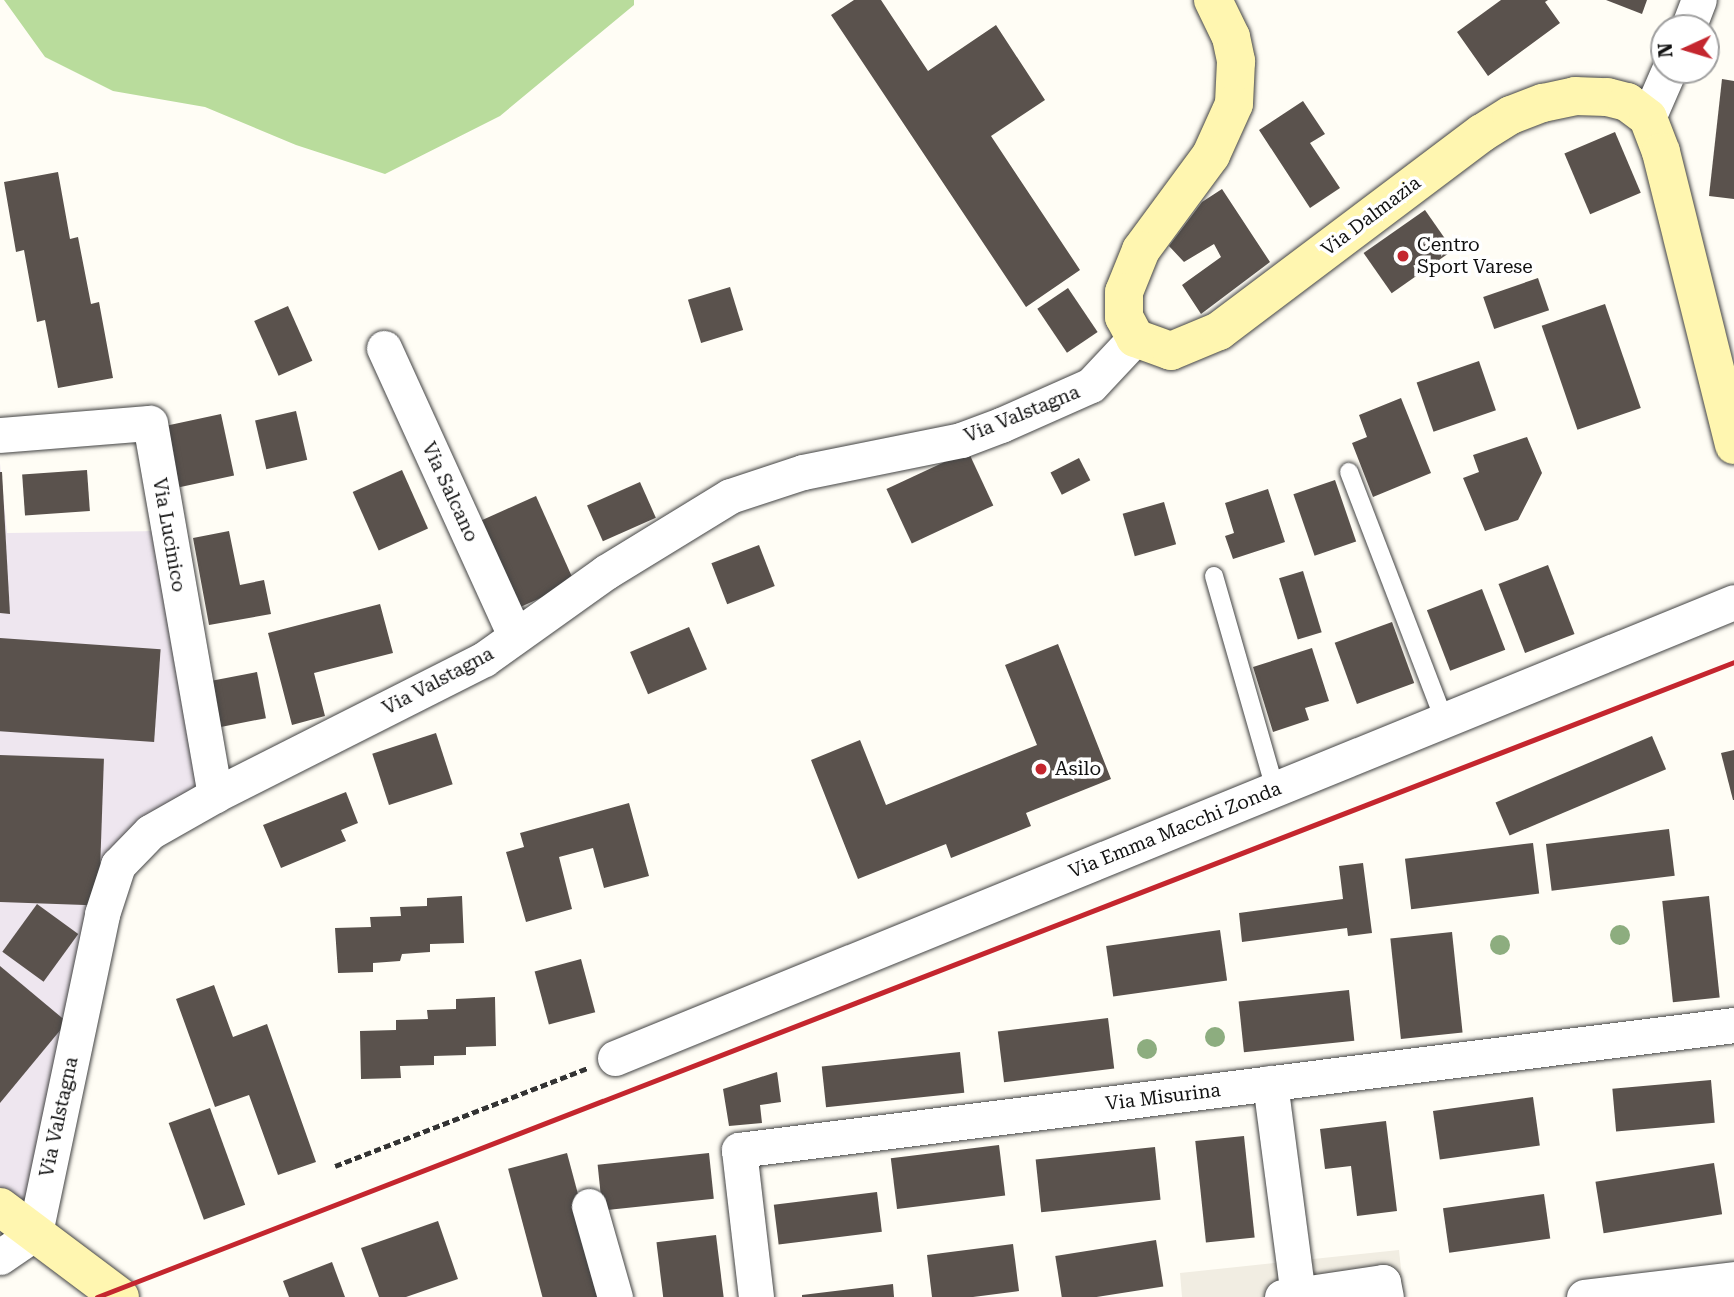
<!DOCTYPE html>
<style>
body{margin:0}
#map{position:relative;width:1734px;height:1297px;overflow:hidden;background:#fffdf5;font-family:"Roboto Serif",serif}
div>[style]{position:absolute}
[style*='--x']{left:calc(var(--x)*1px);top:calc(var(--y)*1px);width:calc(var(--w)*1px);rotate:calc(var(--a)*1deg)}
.industrial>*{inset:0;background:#eee6ef}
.forest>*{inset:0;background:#b9dc9c}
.plaza>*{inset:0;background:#f1ede2}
.building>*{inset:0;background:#5a524d;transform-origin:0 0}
.path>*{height:4.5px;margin-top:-2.25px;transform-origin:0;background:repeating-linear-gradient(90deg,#333 0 7px,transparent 0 10.5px)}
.roads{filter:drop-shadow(0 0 2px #444) drop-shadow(0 0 2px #444)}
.lane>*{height:18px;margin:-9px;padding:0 9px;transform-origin:9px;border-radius:9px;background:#fff}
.street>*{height:35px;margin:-17.5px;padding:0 17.5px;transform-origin:17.5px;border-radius:17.5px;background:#fff}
.secondary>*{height:38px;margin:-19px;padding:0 19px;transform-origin:19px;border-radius:19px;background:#fff6b0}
.rail>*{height:5px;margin:-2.5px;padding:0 2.5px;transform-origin:2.5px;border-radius:2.5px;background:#c4262e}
.trees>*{width:20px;height:20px;margin:-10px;border-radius:50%;background:#8dad7f}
.dots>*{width:19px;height:19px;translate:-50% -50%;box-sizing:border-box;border:4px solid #fff;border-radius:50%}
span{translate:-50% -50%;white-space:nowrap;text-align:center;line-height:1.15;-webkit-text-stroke:7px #fff;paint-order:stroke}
.street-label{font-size:19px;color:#111}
.poi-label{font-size:19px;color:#111}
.left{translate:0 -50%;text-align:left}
.north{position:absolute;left:1650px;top:14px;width:70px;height:70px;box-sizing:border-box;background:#fff;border:2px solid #a0a0a0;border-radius:50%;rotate:266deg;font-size:19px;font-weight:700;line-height:28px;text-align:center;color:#111}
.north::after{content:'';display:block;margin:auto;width:24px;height:32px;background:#c4262e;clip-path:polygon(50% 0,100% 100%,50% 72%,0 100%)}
</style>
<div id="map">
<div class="industrial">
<div style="clip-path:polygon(0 463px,7px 533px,161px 531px,207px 795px,120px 851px,33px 1215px,0 1187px)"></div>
</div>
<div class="forest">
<div style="clip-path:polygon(4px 0,634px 0,634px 5px,500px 116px,385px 174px,296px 145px,205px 107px,113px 91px,45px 57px)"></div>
</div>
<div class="plaza">
<div style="clip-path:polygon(1399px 1250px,1404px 1297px,1182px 1297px,1180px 1273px)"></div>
</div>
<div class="building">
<div style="clip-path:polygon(854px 0,881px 0,928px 71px,996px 25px,1045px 100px,991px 136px,1080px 270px,1026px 307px,831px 15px)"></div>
<div style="clip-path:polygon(1501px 0,1548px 0,1545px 2px,1560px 23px,1488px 76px,1457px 32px)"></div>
<div style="clip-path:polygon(1606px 0,1647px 0,1642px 14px)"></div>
<div style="clip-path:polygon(1722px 79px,1734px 81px,1734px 199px,1709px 196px)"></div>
<div style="clip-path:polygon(1303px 101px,1325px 134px,1310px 143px,1340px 188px,1310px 208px,1259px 130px)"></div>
<div style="left:1615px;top:132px;width:66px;height:55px;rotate:67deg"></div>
<div style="clip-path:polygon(58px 172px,70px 239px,78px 237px,91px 304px,99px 302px,113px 378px,58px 388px,45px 320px,37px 322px,24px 250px,16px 252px,4px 182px)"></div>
<div style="clip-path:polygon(1222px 189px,1270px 262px,1201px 314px,1182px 285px,1221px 257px,1214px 244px,1184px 262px,1169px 246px,1202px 202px)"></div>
<div style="left:1425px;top:210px;width:49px;height:75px;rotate:55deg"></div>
<div style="left:1538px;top:278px;width:34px;height:58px;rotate:71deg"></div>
<div style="left:730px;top:287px;width:45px;height:44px;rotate:73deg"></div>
<div style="left:1068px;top:288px;width:53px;height:37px;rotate:56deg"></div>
<div style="left:1605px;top:304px;width:110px;height:67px;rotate:71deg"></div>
<div style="left:288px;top:306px;width:60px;height:37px;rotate:66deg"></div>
<div style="left:1479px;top:361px;width:52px;height:66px;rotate:71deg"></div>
<div style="clip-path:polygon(1401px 398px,1431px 473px,1373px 497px,1352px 443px,1367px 437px,1359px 415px)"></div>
<div style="left:296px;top:411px;width:50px;height:42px;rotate:77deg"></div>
<div style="left:221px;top:414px;width:63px;height:56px;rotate:78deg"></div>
<div style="clip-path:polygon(1527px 437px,1542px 473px,1518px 520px,1485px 531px,1463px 478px,1479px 472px,1473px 455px)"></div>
<div style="left:968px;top:451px;width:60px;height:90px;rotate:65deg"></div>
<div style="left:1079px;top:458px;width:25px;height:32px;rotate:63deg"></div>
<div style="left:87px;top:470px;width:41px;height:65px;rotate:86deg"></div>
<div style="left:402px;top:470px;width:64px;height:54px;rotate:66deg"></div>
<div style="clip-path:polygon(0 472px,2px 472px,10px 614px,0 613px)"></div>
<div style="left:1335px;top:480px;width:65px;height:44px;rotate:71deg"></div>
<div style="left:640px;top:482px;width:39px;height:58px;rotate:66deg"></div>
<div style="clip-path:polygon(1268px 489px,1285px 542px,1233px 559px,1225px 536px,1234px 533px,1225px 503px)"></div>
<div style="left:536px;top:496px;width:95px;height:60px;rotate:66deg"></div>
<div style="left:1164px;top:502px;width:44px;height:43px;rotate:74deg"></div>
<div style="clip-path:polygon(229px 531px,240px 585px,264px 580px,271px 614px,209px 625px,193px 538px)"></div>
<div style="left:759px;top:545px;width:44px;height:51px;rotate:69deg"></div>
<div style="left:1548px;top:565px;width:74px;height:53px;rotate:69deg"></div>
<div style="left:1303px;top:571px;width:64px;height:25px;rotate:73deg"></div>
<div style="left:1482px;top:589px;width:65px;height:59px;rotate:69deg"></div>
<div style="clip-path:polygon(380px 604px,393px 653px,314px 673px,325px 716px,292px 725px,268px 633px)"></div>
<div style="left:1392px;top:622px;width:65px;height:61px;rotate:70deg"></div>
<div style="left:689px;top:627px;width:46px;height:64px;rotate:67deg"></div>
<div style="left:0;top:638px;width:161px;height:93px;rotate:4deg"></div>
<div style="clip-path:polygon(1058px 644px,1111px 779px,1026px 813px,1031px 826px,951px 858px,946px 844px,858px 879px,811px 760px,860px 740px,886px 805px,1037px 745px,1005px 665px)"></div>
<div style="clip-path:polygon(1312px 648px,1329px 701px,1305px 708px,1309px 720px,1273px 732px,1253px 667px)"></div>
<div style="left:257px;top:672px;width:47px;height:46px;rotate:79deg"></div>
<div style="left:436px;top:733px;width:54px;height:67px;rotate:72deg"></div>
<div style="left:1652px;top:736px;width:36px;height:170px;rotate:67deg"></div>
<div style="clip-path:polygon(1734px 750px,1734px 800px,1733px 800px,1721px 753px)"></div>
<div style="left:0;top:755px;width:104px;height:147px;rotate:2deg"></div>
<div style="clip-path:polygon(346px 792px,358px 823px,341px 830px,346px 841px,281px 868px,263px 825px)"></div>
<div style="clip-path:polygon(629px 803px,649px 876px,604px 888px,593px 848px,559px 857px,572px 909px,526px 922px,506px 852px,524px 847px,520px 833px)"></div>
<div style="left:1669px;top:829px;width:47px;height:124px;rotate:83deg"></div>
<div style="left:1533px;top:843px;width:51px;height:129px;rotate:83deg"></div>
<div style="clip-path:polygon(1363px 863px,1372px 933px,1348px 936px,1347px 928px,1242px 942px,1239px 913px,1343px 899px,1339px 866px)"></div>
<div style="clip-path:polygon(462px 896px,464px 943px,430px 944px,430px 952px,402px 954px,400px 961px,373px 963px,373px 972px,338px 973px,335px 928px,371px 927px,370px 917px,401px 916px,400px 907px,427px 906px,427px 898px)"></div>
<div style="left:1709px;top:896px;width:102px;height:47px;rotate:84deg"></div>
<div style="left:37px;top:904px;width:51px;height:59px;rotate:36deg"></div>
<div style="left:1220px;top:930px;width:51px;height:115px;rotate:82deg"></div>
<div style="left:1452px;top:932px;width:101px;height:62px;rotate:84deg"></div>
<div style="left:581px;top:959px;width:55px;height:48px;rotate:75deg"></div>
<div style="clip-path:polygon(0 966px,67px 1022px,0 1103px)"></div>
<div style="clip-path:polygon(214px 985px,233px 1037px,267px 1024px,316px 1162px,278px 1175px,249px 1095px,215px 1107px,176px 999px)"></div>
<div style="left:1349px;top:990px;width:51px;height:111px;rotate:84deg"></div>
<div style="clip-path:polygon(495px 997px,496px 1046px,466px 1047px,466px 1055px,434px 1056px,434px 1065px,400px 1066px,401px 1078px,361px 1079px,360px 1031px,396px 1030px,396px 1020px,428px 1019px,427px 1010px,456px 1009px,456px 999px)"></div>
<div style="left:1108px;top:1018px;width:51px;height:111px;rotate:83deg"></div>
<div style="left:960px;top:1052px;width:41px;height:139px;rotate:84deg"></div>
<div style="clip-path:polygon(777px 1072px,781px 1102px,760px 1105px,762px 1123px,729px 1126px,723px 1089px)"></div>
<div style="left:1711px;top:1080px;width:43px;height:99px;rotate:85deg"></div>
<div style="left:1533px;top:1097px;width:49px;height:101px;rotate:82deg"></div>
<div style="left:210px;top:1108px;width:103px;height:44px;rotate:70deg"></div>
<div style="clip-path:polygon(1386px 1121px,1397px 1211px,1357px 1216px,1351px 1166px,1325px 1169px,1320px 1129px)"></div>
<div style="left:1244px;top:1136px;width:102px;height:49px;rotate:84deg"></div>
<div style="left:999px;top:1145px;width:51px;height:109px;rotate:83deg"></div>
<div style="left:1155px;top:1147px;width:53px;height:120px;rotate:84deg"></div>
<div style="left:567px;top:1153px;width:149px;height:61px;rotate:75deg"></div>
<div style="left:709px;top:1153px;width:46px;height:112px;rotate:84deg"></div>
<div style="left:1714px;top:1163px;width:52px;height:120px;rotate:81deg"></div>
<div style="left:877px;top:1192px;width:40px;height:104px;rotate:83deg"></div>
<div style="left:1544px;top:1194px;width:45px;height:102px;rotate:82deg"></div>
<div style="clip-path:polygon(438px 1221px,458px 1279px,406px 1297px,379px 1297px,361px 1248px)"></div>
<div style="left:716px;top:1235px;width:63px;height:60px;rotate:83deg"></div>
<div style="left:1156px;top:1240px;width:47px;height:102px;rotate:81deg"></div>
<div style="clip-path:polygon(1013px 1244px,1019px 1291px,973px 1297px,932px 1297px,927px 1255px)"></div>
<div style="clip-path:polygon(332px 1262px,345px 1297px,289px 1297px,283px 1281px)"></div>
<div style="clip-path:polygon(893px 1284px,894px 1297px,802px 1297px,802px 1295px)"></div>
</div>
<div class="path">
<div style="--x:335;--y:1166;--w:271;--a:-21.2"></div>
</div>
<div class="roads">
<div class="lane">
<div style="--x:1349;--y:472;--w:266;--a:69"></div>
<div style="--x:1214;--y:576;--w:222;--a:74"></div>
</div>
<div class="street">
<div style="--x:1688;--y:28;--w:30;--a:-69"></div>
<div style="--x:1648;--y:118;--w:52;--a:-66.4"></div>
<div style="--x:384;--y:348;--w:316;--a:65.5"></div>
<div style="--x:0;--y:435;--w:150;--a:-4.6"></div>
<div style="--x:150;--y:423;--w:378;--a:80.1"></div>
<div style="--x:615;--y:1058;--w:1208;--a:-22.17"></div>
<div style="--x:1270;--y:1083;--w:214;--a:82.5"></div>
<div style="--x:589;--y:1206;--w:95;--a:74.1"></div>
<div style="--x:0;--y:1257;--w:42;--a:-34.4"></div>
<div style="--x:35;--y:1233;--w:326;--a:-78.1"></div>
<div style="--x:102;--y:914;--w:52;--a:-71.9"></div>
<div style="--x:118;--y:865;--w:46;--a:-45.9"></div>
<div style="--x:150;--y:832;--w:75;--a:-29.6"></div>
<div style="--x:215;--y:795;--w:301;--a:-26.8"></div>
<div style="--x:484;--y:659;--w:150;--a:-35.5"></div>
<div style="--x:606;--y:572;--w:145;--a:-31.5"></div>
<div style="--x:730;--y:496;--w:77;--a:-18.2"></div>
<div style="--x:803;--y:472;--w:161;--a:-11.4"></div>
<div style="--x:961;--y:440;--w:43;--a:-20.6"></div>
<div style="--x:1001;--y:425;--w:98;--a:-24"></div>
<div style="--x:1091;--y:385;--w:64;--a:-46.9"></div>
<div style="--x:756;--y:1297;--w:148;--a:-96.6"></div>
<div style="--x:739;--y:1150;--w:1003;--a:-7.16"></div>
<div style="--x:1282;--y:1297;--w:102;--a:-8.4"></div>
<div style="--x:1383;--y:1282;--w:15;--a:79"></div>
<div style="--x:1584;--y:1297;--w:151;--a:-6.8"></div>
</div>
<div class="secondary">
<div style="--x:1213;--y:0;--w:41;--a:64.1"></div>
<div style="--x:1231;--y:37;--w:25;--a:78"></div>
<div style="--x:1236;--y:61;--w:43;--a:92.7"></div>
<div style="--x:1234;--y:104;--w:56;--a:114.3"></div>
<div style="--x:1211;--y:155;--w:118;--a:126.4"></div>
<div style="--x:1141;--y:250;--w:45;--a:112"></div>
<div style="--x:1124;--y:292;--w:25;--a:90"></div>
<div style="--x:1124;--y:317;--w:24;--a:62"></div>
<div style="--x:1135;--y:338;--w:38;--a:20"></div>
<div style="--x:1171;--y:351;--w:52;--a:-22.6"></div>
<div style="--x:1219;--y:331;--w:329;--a:-37"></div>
<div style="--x:1482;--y:133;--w:34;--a:-32"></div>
<div style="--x:1511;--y:115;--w:34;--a:-21"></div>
<div style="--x:1543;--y:103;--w:33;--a:-12"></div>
<div style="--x:1575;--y:96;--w:32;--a:2"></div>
<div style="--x:1607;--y:97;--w:21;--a:14"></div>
<div style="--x:1627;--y:102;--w:26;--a:37"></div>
<div style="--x:1648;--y:118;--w:36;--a:69"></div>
<div style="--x:1661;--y:152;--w:302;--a:76"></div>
<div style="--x:0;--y:1207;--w:150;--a:36.9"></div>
</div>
</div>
<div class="rail">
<div style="--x:97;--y:1297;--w:1756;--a:-21.2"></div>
</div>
<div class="trees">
<div style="left:1620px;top:935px"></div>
<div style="left:1500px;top:945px"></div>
<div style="left:1215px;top:1037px"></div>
<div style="left:1147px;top:1049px"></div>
</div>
<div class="dots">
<div style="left:1403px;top:256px;background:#c4262e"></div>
<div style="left:1041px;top:769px;background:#c4262e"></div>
</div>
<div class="street-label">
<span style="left:1371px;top:216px;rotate:-37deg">Via Dalmazia</span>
<span style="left:1022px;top:414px;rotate:-22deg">Via Valstagna</span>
<span style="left:450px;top:492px;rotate:65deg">Via Salcano</span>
<span style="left:169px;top:535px;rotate:80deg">Via Lucinico</span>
<span style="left:438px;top:681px;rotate:-28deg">Via Valstagna</span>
<span style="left:1175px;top:830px;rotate:-22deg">Via Emma Macchi Zonda</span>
<span style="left:1163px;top:1097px;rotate:-7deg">Via Misurina</span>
<span style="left:59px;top:1117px;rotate:-78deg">Via Valstagna</span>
</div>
<div class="poi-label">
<span class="left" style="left:1417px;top:256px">Centro<br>Sport Varese</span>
<span class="left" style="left:1055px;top:769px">Asilo</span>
</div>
<div class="north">N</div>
</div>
